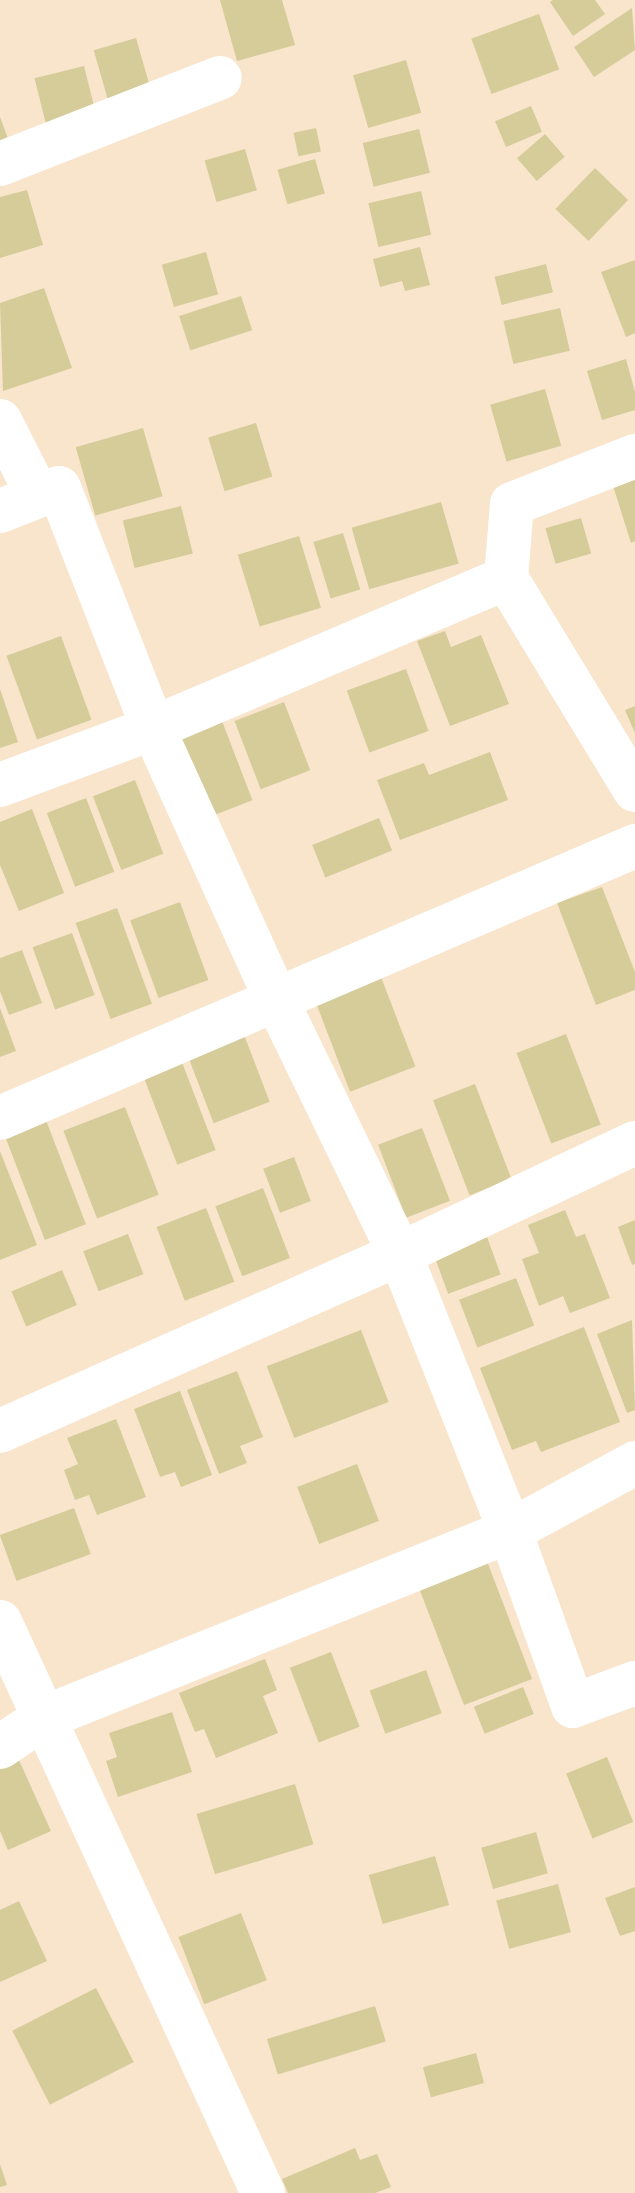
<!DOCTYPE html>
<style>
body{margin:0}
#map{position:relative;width:635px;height:2193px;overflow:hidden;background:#f8e5cc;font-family:Manrope,sans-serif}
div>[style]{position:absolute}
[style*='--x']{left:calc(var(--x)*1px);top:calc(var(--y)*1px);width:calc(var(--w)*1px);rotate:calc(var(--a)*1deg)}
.building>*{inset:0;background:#d5cc9a;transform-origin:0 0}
.minor>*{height:44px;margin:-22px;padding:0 22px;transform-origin:22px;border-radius:22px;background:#fff}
span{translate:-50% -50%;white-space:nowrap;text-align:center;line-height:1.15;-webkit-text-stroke:8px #fff;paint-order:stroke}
</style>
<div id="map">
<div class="building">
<div style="clip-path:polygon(220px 0,282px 0,295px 45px,237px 61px)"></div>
<div style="clip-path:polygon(553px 0,595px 0,605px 14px,573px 36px,550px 2px)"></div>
<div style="clip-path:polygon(632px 8px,635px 50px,594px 77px,574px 47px)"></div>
<div style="left:539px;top:14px;width:59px;height:72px;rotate:70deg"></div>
<div style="left:136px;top:38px;width:56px;height:44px;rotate:74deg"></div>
<div style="left:406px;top:60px;width:55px;height:55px;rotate:74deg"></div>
<div style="left:84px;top:66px;width:50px;height:51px;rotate:76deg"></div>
<div style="left:531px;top:106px;width:28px;height:39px;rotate:67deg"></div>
<div style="clip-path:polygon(0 117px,10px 144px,0 148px)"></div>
<div style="left:316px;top:128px;width:24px;height:23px;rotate:78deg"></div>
<div style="left:419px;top:129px;width:45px;height:58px;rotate:76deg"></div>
<div style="left:545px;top:134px;width:30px;height:37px;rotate:49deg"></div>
<div style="left:245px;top:149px;width:43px;height:42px;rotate:74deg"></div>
<div style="left:315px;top:159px;width:36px;height:39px;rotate:74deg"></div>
<div style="left:595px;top:168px;width:46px;height:57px;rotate:44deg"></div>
<div style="clip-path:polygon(27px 190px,43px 245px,0 258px,0 197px)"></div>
<div style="left:421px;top:191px;width:45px;height:54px;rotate:77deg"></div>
<div style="clip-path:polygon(420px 247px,430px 285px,405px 291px,402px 281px,380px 287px,373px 259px)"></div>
<div style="left:206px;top:252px;width:44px;height:46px;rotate:74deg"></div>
<div style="clip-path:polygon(635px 260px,635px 333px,626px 337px,601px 272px)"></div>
<div style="left:546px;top:264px;width:29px;height:53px;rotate:76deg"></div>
<div style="clip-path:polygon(44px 288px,72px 368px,3px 391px,0 303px)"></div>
<div style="left:241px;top:296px;width:36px;height:65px;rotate:72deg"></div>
<div style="left:560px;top:308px;width:44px;height:58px;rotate:77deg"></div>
<div style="clip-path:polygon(626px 359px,635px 392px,635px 410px,602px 420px,587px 371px)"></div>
<div style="left:545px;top:389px;width:59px;height:57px;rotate:74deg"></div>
<div style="left:256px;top:423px;width:56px;height:50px;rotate:73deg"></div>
<div style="left:143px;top:428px;width:71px;height:70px;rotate:74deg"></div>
<div style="clip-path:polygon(635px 464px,635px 541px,631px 543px,609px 473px)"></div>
<div style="left:441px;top:502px;width:64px;height:93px;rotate:74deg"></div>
<div style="left:181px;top:506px;width:49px;height:60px;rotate:76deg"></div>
<div style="left:581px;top:518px;width:37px;height:37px;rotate:74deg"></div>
<div style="left:343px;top:533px;width:59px;height:31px;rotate:73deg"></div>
<div style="left:299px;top:536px;width:75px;height:64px;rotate:73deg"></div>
<div style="clip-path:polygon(445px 631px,451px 647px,481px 635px,509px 704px,450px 726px,417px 641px)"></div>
<div style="left:61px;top:636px;width:89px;height:58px;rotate:70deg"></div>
<div style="left:406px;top:669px;width:66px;height:63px;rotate:70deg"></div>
<div style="clip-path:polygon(0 689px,18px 742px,0 748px)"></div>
<div style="left:284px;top:702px;width:73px;height:53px;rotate:69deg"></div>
<div style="clip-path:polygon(635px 706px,635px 733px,625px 710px)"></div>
<div style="left:222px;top:721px;width:85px;height:47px;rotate:69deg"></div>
<div style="clip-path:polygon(490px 752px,508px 800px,400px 840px,377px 780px,424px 763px,429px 775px)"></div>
<div style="left:135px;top:780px;width:79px;height:45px;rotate:69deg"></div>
<div style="left:86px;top:798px;width:79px;height:42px;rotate:69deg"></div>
<div style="clip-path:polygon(32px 809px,64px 893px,19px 911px,0 865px,0 822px)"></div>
<div style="left:379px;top:818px;width:35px;height:72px;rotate:68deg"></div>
<div style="clip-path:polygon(602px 887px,635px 972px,635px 990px,596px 1005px,557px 903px)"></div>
<div style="left:180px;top:902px;width:83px;height:53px;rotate:70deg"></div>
<div style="left:117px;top:908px;width:102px;height:44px;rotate:70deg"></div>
<div style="left:72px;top:933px;width:66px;height:42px;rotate:70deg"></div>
<div style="clip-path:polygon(22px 950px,42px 1003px,9px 1015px,0 991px,0 958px)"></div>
<div style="left:381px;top:977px;width:96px;height:70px;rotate:69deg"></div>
<div style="clip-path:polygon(0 1008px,16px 1051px,0 1057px)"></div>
<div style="left:241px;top:1027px;width:80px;height:60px;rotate:69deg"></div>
<div style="left:566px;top:1034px;width:97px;height:53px;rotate:69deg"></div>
<div style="left:178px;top:1052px;width:105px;height:41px;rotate:69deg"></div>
<div style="left:475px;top:1084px;width:102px;height:45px;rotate:69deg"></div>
<div style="left:125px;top:1107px;width:94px;height:66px;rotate:69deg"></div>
<div style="left:44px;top:1115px;width:117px;height:44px;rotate:69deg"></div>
<div style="left:422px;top:1128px;width:78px;height:47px;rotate:69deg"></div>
<div style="clip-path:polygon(0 1151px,37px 1245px,0 1260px)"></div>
<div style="left:294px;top:1157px;width:47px;height:33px;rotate:69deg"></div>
<div style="left:263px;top:1188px;width:75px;height:51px;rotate:69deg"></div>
<div style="left:206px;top:1208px;width:79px;height:53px;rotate:69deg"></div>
<div style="clip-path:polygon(565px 1210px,576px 1237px,585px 1234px,610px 1298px,570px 1313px,563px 1296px,539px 1306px,522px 1259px,539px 1253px,528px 1225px)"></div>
<div style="clip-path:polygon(635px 1220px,635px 1264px,632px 1265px,618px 1227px)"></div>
<div style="left:128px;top:1234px;width:43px;height:48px;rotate:69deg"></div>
<div style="left:487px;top:1237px;width:40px;height:56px;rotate:70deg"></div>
<div style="left:62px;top:1270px;width:38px;height:55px;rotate:67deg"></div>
<div style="left:516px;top:1278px;width:51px;height:61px;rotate:69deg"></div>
<div style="clip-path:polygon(632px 1320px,635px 1410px,627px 1413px,597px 1334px)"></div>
<div style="clip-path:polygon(584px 1327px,620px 1422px,541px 1452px,536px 1441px,512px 1450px,480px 1368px)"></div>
<div style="left:361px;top:1330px;width:77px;height:101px;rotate:69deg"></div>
<div style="clip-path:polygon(237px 1371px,263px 1437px,240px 1446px,247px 1463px,219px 1474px,187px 1390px)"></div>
<div style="clip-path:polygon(180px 1391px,212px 1475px,181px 1487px,175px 1472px,160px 1477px,134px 1409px)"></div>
<div style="clip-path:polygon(116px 1419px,146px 1497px,97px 1515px,89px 1495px,75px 1500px,64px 1470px,78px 1464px,67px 1438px)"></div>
<div style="left:357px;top:1464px;width:61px;height:64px;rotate:69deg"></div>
<div style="left:74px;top:1508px;width:49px;height:79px;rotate:70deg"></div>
<div style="left:483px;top:1551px;width:137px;height:73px;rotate:69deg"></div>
<div style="left:331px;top:1652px;width:80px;height:44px;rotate:69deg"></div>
<div style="clip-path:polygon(265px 1659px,277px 1690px,263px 1696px,278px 1733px,216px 1758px,204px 1729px,195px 1732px,179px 1693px)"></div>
<div style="left:426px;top:1670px;width:46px;height:60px;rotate:70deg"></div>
<div style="left:523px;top:1687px;width:29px;height:53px;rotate:68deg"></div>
<div style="clip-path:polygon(172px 1712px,192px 1772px,118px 1797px,106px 1761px,117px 1757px,109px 1733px)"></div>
<div style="left:607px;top:1757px;width:70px;height:44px;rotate:68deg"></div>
<div style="clip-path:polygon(18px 1758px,51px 1831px,8px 1850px,0 1831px,0 1766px)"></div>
<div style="left:295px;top:1784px;width:63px;height:103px;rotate:73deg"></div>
<div style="left:536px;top:1832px;width:43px;height:57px;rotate:74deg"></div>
<div style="left:435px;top:1856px;width:51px;height:69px;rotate:74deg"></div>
<div style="left:558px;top:1884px;width:50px;height:64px;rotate:75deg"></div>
<div style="clip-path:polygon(635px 1887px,635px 1931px,620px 1936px,605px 1898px)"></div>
<div style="clip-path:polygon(19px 1901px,47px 1961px,0 1982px,0 1910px)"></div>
<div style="left:241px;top:1913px;width:72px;height:67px;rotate:69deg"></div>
<div style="left:96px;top:1988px;width:83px;height:94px;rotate:63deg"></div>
<div style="left:375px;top:2006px;width:37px;height:113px;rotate:73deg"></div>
<div style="left:476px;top:2053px;width:31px;height:55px;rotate:75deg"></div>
<div style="clip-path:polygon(355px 2148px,360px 2160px,377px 2154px,391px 2187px,375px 2193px,288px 2193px,282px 2179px)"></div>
<div style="clip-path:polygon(0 2164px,7px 2185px,0 2187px)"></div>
</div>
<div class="minor">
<div style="--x:0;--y:164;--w:236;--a:-21.4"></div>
<div style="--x:0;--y:421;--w:84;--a:63.1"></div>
<div style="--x:0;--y:511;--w:63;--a:-21.3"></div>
<div style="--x:59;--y:488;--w:258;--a:68.6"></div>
<div style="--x:153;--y:728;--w:384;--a:-23"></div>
<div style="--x:506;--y:578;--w:74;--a:-85.4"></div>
<div style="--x:512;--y:504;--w:132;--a:-21.3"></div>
<div style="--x:506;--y:578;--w:248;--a:58.7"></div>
<div style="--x:0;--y:785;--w:163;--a:-20.4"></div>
<div style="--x:153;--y:728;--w:298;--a:65.6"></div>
<div style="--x:276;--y:999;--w:284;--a:64.1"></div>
<div style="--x:400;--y:1254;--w:298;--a:68.3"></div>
<div style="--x:510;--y:1531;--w:186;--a:70.2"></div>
<div style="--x:573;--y:1706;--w:66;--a:-20.4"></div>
<div style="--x:0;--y:1118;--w:691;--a:-23.19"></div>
<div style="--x:0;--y:1431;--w:437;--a:-23.9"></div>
<div style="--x:400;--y:1254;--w:260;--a:-25.3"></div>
<div style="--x:0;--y:1622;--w:629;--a:65.27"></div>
<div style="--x:0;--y:1747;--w:52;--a:-34"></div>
<div style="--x:43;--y:1718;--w:503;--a:-21.82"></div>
<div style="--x:510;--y:1531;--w:142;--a:-28.5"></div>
</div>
</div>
